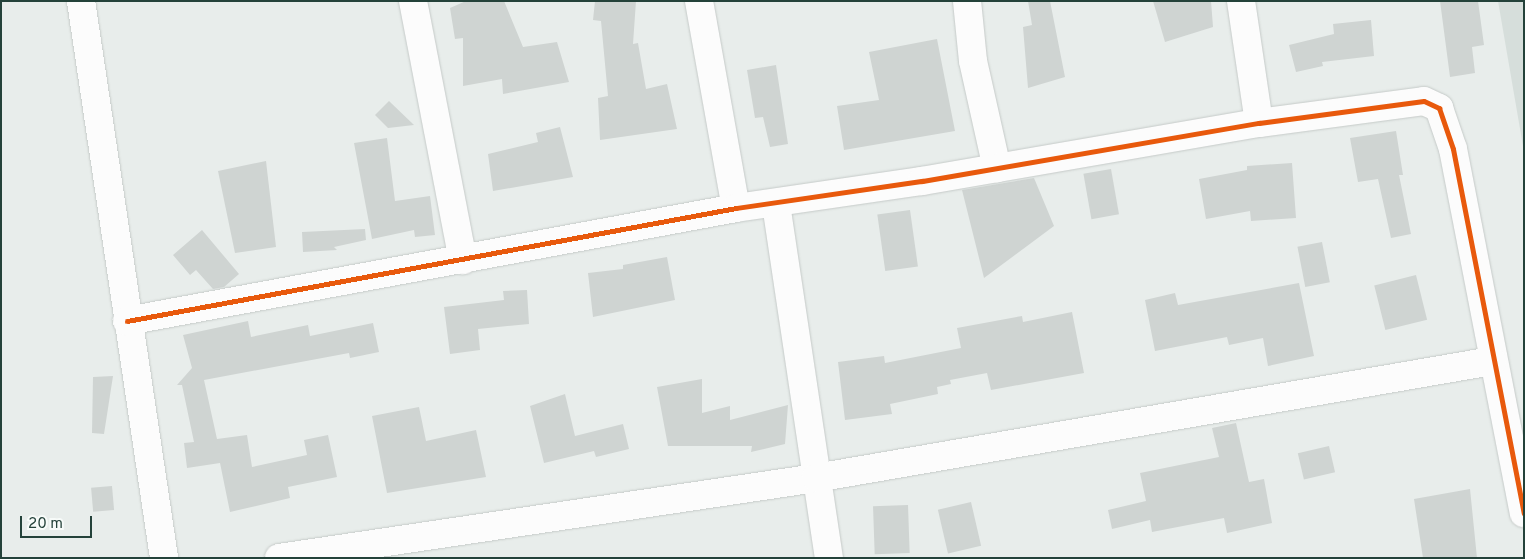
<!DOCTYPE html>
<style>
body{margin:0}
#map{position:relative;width:1525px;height:559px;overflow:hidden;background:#e8edeb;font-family:Overpass,sans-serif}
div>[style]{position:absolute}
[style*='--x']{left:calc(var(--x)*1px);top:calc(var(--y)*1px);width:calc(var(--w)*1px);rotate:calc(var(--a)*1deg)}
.built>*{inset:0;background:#d6dedb}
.building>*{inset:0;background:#cfd4d2;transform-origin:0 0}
.roads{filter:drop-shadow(0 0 1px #c5cac8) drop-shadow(0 0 1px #c5cac8)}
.street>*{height:28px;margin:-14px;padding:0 14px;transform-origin:14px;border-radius:14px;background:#fcfcfc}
.cycleway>*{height:5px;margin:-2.5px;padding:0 2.5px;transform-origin:2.5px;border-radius:2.5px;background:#e8590c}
span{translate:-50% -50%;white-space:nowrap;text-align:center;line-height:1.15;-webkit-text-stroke:4.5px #f7fbf9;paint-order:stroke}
.frame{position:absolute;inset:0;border:2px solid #24423a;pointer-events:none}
.scale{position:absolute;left:20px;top:516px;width:72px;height:22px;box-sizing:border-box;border:2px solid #24423a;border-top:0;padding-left:6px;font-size:15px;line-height:18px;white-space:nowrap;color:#24423a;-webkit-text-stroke:4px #f7fbf9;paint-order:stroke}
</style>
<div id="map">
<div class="built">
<div style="clip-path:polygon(1498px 1px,1524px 1px,1524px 152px)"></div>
</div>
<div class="building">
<div style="clip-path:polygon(466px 1px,504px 1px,523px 47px,557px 42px,569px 82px,503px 94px,502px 79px,463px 86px,463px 38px,455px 39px,450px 8px)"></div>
<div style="clip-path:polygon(595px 1px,636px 1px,633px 44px,638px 43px,646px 89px,667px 84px,677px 129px,600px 140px,598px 98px,608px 96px,601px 21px,593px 20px)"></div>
<div style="clip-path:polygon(1028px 1px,1050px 1px,1065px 77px,1028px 88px,1023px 27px,1032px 25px)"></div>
<div style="clip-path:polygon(1153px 1px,1211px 1px,1213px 27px,1165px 42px)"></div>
<div style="clip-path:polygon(1440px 1px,1478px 1px,1484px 45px,1472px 47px,1475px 73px,1450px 77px)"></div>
<div style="clip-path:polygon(1371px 20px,1374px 56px,1322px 62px,1323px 66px,1296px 72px,1289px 45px,1334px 34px,1333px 24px)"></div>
<div style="clip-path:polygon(937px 39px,955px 131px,844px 150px,837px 106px,879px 100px,869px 52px)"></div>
<div style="clip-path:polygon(776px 65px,788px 144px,770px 147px,763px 117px,755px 118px,747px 70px)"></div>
<div style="clip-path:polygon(389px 101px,414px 125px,388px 128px,375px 115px)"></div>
<div style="clip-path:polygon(560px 127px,573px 177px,493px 191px,488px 154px,538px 142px,536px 133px)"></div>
<div style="clip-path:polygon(1396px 131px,1403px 175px,1399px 175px,1411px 234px,1391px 238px,1378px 179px,1358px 182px,1350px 138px)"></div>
<div style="clip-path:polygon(387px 138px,395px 201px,430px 196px,435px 235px,415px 237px,414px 230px,372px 239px,354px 143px)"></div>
<div style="clip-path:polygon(266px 161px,276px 247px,235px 253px,218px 171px)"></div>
<div style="clip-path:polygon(1292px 163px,1296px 218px,1251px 221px,1250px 211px,1206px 219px,1199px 179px,1247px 170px,1247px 166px)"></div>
<div style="left:1111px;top:169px;width:46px;height:28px;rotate:80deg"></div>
<div style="clip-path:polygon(1034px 178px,1054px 226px,984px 278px,962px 190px)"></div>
<div style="left:910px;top:210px;width:57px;height:33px;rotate:82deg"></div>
<div style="clip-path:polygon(365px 229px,366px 240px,334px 247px,337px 250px,303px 252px,302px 232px)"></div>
<div style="clip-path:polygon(202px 230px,239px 274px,224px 287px,213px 289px,196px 270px,190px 275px,173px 255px)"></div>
<div style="left:1322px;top:242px;width:41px;height:25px;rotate:79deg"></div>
<div style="clip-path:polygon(667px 257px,675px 300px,593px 317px,588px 273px,623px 269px,623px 265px)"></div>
<div style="left:1416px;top:275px;width:46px;height:43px;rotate:76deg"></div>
<div style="clip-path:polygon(1299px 283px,1314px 356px,1268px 366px,1263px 338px,1229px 345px,1227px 337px,1155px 351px,1145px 300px,1175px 293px,1178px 305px)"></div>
<div style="clip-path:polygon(527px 290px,529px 324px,478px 329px,480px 350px,450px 354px,444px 307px,504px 300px,503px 291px)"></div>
<div style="clip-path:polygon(1072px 312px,1084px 373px,991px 390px,987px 373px,950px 380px,951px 384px,937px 387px,938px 394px,890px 404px,892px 414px,845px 420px,838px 362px,884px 356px,885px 363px,961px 348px,957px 328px,1022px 316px,1023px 322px)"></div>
<div style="clip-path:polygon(248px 321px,251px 337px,308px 325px,310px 336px,373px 323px,379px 352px,350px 358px,349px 353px,204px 380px,217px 439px,247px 435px,252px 467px,307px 455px,304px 440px,328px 435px,337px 477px,288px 487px,290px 498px,230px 512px,220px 463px,187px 468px,184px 443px,194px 442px,182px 385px,177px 385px,192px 368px,183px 335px)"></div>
<div style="clip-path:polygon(113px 376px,104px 434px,92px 433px,93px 377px)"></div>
<div style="clip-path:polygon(702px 379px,702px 413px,730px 406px,730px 420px,788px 405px,785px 444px,751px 452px,752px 446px,668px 446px,657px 387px)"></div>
<div style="clip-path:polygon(565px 394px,575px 436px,623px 424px,629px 449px,596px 457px,594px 451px,544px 463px,530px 406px)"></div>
<div style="clip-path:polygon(419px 407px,426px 441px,476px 430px,486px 477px,387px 493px,372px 416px)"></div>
<div style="clip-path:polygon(1236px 423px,1249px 482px,1264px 479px,1272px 523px,1227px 533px,1224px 518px,1152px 532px,1150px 520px,1112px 529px,1108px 510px,1146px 501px,1140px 473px,1219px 457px,1212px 428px)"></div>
<div style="left:1329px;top:446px;width:27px;height:32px;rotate:77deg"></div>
<div style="left:112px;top:486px;width:24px;height:21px;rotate:85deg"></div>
<div style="clip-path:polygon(1470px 489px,1477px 558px,1423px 558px,1414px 499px)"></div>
<div style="left:971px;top:502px;width:45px;height:34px;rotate:77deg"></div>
<div style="left:908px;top:505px;width:48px;height:35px;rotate:88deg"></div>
</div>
<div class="roads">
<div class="street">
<div style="--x:81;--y:1;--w:563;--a:81.52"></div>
<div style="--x:413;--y:1;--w:264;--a:79.1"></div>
<div style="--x:699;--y:1;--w:210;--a:79.9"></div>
<div style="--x:967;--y:1;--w:60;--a:84.3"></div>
<div style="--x:973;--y:61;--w:110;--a:77.4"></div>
<div style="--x:1241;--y:1;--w:123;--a:81.6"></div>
<div style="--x:776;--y:204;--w:358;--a:81.5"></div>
<div style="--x:127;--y:321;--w:619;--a:-10.51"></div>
<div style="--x:736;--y:208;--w:188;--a:-8.3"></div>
<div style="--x:922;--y:181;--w:342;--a:-9.8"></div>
<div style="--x:1259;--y:123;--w:166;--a:-7.6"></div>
<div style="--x:1424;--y:101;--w:17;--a:25"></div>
<div style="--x:1439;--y:108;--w:43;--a:71.1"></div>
<div style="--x:1453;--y:149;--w:371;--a:79"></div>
<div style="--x:279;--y:558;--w:543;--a:-8.47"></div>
<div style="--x:816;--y:478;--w:686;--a:-9.82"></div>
</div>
</div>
<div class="cycleway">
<div style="--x:127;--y:321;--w:619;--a:-10.51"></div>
<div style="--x:736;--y:208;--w:188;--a:-8.3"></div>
<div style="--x:922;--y:181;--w:342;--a:-9.8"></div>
<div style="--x:1259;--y:123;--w:166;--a:-7.6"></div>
<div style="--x:1424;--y:101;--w:17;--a:25"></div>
<div style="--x:1439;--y:108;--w:43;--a:71.1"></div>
<div style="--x:1453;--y:149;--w:371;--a:79"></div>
</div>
<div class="frame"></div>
<div class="scale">20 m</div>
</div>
